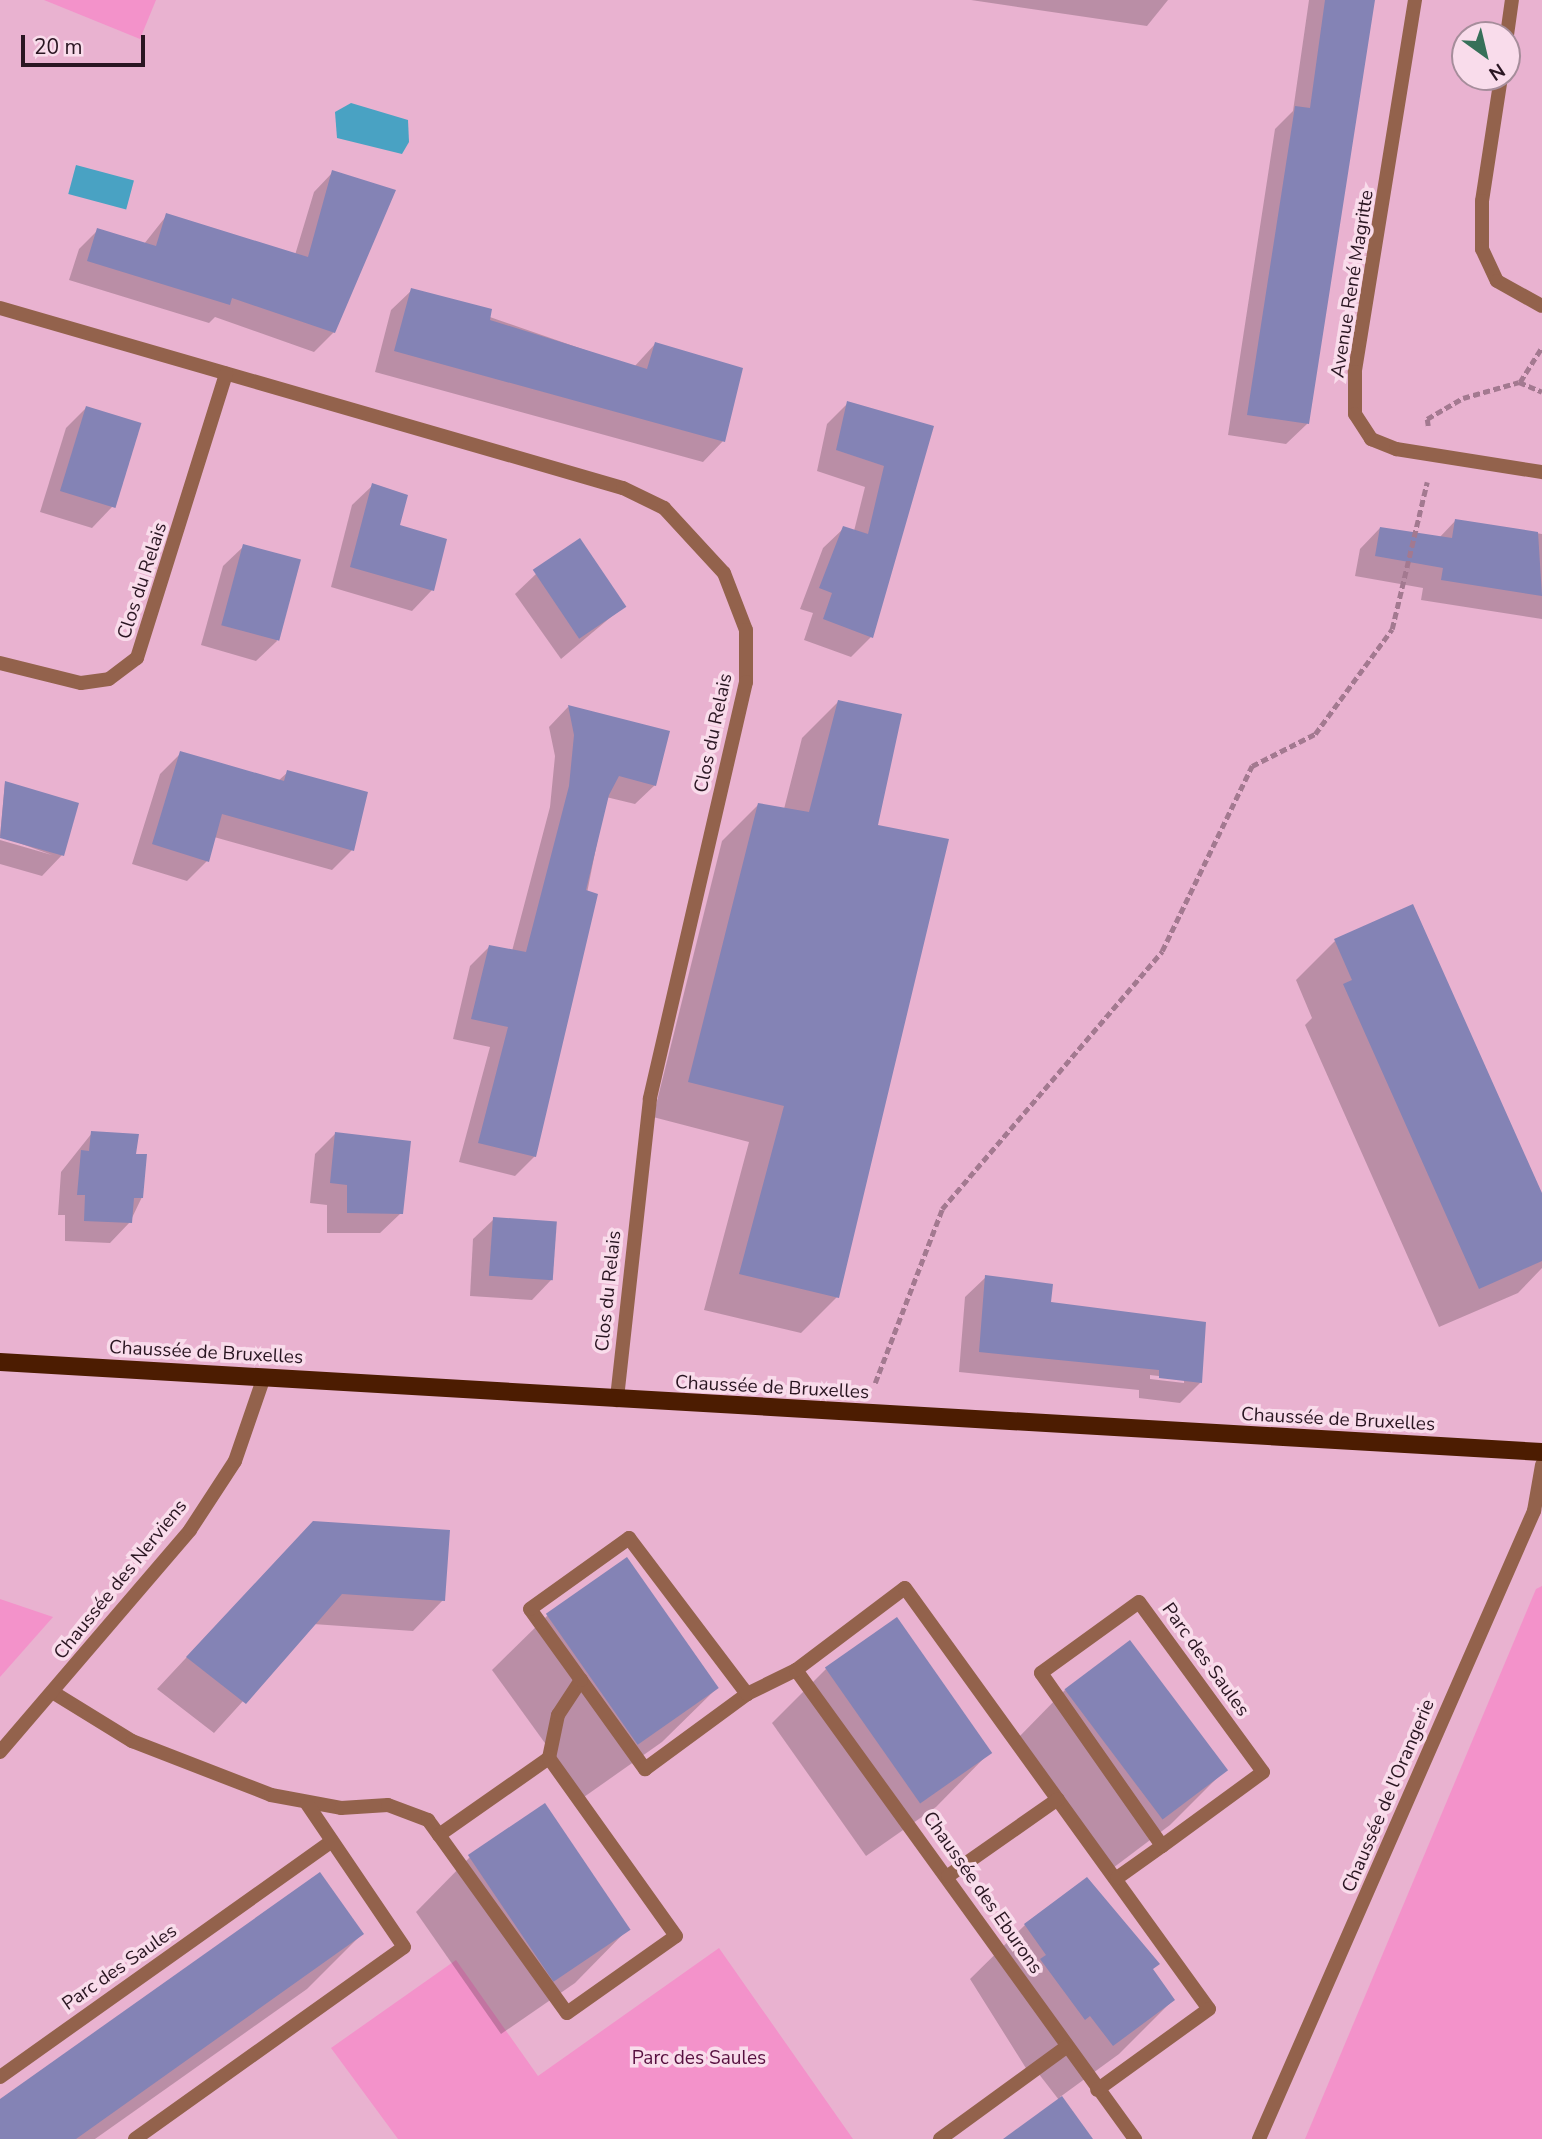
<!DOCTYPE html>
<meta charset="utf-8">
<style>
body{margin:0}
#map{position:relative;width:1542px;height:2139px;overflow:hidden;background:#e9b2d0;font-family:"Nunito Sans",sans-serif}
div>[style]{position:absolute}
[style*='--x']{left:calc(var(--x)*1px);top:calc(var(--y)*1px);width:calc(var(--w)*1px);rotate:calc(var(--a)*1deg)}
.green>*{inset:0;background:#f392ca}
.water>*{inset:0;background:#49a2c3;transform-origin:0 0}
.shadow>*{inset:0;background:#0003}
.building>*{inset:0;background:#8483b5;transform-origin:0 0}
.path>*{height:4.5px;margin-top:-2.25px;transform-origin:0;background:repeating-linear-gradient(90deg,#a37990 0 7px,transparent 0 10.5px)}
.lane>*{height:14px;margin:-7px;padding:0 7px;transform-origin:7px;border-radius:7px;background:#93624c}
.street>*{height:14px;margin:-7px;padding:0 7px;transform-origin:7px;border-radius:7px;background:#93624c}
.primary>*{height:18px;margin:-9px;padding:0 9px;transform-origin:9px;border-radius:9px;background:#4c1c01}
span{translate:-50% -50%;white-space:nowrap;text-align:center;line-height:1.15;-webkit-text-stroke:7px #f9dceb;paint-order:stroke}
.street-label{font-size:19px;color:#2a1622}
.park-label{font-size:19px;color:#570f3f}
.north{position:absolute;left:1451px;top:21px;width:70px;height:70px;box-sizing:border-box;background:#f9dceb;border:2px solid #a68d9b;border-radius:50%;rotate:146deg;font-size:19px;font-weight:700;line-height:28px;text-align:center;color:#2a1622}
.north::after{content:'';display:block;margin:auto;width:24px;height:32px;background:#377059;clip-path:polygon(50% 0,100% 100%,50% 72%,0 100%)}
.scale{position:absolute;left:21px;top:35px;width:124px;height:32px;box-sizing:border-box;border:4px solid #2a1622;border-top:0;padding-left:9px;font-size:21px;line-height:24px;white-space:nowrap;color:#2a1622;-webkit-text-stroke:5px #f9dceb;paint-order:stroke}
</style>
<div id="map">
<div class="green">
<div style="clip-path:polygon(44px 0,156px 0,140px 39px)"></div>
<div style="clip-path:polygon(1542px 1586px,1542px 2139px,1305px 2139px,1536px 1589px)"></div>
<div style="clip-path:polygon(0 1599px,53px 1617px,0 1677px)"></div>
<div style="clip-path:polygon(719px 1948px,853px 2139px,398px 2139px,331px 2048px,456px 1960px,538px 2076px)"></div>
</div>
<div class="water">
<div style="clip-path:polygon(351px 103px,408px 120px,409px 142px,402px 154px,337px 138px,335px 112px)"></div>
<div style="left:76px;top:165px;width:60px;height:30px;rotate:15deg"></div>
</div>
<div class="shadow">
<div style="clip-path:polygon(971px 0,1168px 0,1147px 26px)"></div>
<div style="clip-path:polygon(1309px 0,1373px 0,1307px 424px,1286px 444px,1228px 435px,1275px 129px,1293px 111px)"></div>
<div style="clip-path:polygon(333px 172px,334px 332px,314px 352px,215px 317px,209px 323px,69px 280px,79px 249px,98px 230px,144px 244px,167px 215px,295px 255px,314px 192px)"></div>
<div style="clip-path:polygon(412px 290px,634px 367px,655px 344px,741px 369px,723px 441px,703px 462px,375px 372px,391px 310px)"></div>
<div style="clip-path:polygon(848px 403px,932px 427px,871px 637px,851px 657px,804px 640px,813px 613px,800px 609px,823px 548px,844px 528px,854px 531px,865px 487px,817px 471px,827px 424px)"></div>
<div style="clip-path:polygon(86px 408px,112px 507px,92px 528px,40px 512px,66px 428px)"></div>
<div style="clip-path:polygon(373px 485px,432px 590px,412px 611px,331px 587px,352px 505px)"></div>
<div style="clip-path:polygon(1456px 520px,1542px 534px,1542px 619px,1421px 600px,1423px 588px,1355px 576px,1360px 549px,1380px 528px,1439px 538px)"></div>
<div style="clip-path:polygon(244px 546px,277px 641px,256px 661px,201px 645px,223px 566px)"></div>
<div style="clip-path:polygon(536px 574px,624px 606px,561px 659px,515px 594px)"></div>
<div style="clip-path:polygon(838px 702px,876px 827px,837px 1297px,801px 1333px,704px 1310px,749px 1142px,653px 1117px,722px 841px,759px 804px,784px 809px,802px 738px)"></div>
<div style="clip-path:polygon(568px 707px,668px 732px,655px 785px,635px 804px,606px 797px,535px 1156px,515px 1176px,459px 1162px,490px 1047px,453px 1039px,470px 966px,490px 946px,512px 951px,550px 807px,555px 756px,549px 727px)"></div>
<div style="clip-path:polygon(181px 753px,278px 781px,288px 772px,352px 850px,332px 870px,214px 837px,207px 861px,187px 881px,132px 864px,160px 774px)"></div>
<div style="clip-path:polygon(5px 783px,62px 855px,42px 876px,0 864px,0 840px,52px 855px,0 836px)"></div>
<div style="clip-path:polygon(1335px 941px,1542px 1198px,1542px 1268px,1518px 1293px,1439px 1327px,1305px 1025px,1312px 1018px,1296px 980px)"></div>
<div style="clip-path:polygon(92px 1133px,134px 1155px,142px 1197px,130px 1222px,110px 1243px,65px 1241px,65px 1215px,58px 1215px,61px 1172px)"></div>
<div style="clip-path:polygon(335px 1134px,401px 1213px,380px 1233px,327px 1233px,327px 1205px,310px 1203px,315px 1154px)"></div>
<div style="clip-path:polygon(494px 1219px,552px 1279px,532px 1300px,470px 1296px,473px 1239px)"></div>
<div style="clip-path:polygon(evenodd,986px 1277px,1049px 1303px,1201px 1382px,1180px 1403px,1139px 1398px,1139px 1390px,959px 1372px,965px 1297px,986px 1277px,1150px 1375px,1184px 1379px,1184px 1383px,1150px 1379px,1150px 1375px)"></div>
<div style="clip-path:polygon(283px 1554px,443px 1600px,413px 1631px,313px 1624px,214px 1733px,157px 1689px)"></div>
<div style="clip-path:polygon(627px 1560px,717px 1688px,662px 1742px,584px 1797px,492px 1670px,547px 1616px)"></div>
<div style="clip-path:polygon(826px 1669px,990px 1752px,936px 1807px,866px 1856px,772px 1723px)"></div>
<div style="clip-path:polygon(1065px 1690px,1225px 1770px,1170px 1825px,1105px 1874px,1011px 1745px)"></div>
<div style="clip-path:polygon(470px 1857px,629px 1928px,575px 1983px,501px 2034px,416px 1912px)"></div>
<div style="clip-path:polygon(1086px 1879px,1173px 2000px,1119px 2054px,1060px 2097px,1091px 2139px,1005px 2139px,1059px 2100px,1035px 2069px,1029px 2073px,970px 1979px,1025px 1925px)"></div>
<div style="clip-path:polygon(362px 1934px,307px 1989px,95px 2139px,0 2139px,0 2101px)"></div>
</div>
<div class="building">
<div style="clip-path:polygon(1325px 0,1375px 0,1309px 424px,1247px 415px,1295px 106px,1310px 108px)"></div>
<div style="clip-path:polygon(332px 170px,396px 190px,335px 333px,232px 298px,230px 305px,87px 261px,97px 228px,156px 246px,166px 213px,308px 257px)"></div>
<div style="clip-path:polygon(411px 288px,492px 309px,490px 320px,647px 369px,655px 342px,743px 368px,725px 442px,394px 351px)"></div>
<div style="clip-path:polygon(847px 401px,934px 426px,873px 638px,823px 619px,832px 593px,819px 588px,843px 526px,868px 534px,884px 466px,836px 450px)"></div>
<div style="left:86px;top:406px;width:58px;height:89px;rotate:17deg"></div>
<div style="clip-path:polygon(372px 483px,408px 495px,400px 525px,447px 539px,434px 591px,350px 567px)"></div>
<div style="clip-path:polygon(1455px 519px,1538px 532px,1542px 596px,1441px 580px,1443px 568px,1375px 556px,1380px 527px,1452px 538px)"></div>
<div style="left:580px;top:538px;width:83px;height:57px;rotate:56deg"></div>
<div style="left:243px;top:544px;width:60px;height:84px;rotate:15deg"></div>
<div style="clip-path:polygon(838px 700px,902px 714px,878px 825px,949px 839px,839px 1298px,739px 1274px,784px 1106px,688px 1082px,758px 803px,809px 812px)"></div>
<div style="clip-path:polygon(568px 705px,670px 731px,656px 786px,619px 776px,609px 795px,586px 890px,598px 894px,536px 1157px,478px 1143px,508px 1027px,471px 1019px,489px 945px,526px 952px,569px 786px,574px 735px)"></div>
<div style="clip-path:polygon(180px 751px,284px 781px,287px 770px,368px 792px,354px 851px,222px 814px,209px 862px,152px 844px)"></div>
<div style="clip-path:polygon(5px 781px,79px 803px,64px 856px,0 838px)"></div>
<div style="clip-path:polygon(1413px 904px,1542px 1193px,1542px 1261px,1479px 1289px,1343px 984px,1352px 980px,1334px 939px)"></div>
<div style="clip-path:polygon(91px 1131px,139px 1134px,136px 1154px,147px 1154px,143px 1198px,134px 1198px,132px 1223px,84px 1221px,85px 1195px,77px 1195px,81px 1150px,89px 1151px)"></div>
<div style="clip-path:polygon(335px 1132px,411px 1141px,403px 1214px,347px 1213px,347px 1185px,330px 1183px)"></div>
<div style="left:493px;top:1217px;width:64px;height:59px;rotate:4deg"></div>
<div style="clip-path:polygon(985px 1275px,1053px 1284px,1051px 1302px,1206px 1322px,1202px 1383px,1159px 1378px,1159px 1370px,979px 1352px)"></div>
<div style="clip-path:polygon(313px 1521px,450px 1530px,445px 1601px,342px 1594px,246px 1704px,186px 1657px)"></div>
<div style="left:627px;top:1557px;width:160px;height:99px;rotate:55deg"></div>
<div style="left:897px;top:1617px;width:166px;height:88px;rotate:55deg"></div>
<div style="left:1130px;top:1640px;width:163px;height:82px;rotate:53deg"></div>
<div style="left:545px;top:1803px;width:153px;height:93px;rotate:56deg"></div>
<div style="clip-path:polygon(320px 1872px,364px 1934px,76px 2139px,0 2139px,0 2099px)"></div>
<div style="clip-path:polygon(1087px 1877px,1160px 1964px,1153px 1969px,1175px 2000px,1113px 2046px,1090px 2016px,1085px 2020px,1040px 1959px,1046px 1955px,1024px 1924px)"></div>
<div style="clip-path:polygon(1062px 2096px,1093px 2139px,1003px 2139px)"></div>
</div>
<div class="path">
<div style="--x:1520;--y:382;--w:41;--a:-57.8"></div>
<div style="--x:1428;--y:426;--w:7;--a:-98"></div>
<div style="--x:1427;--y:419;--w:42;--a:-30.3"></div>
<div style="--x:1463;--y:398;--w:58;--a:-15.9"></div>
<div style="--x:1519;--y:382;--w:25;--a:23"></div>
<div style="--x:875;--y:1383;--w:186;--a:-68.9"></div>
<div style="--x:942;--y:1209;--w:339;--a:-49.5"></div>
<div style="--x:1162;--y:951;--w:206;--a:-64.1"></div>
<div style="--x:1252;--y:766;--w:71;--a:-26.9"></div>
<div style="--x:1315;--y:734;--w:130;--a:-53.7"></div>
<div style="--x:1392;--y:629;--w:151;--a:-76.6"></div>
</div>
<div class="lane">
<div style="--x:796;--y:1670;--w:579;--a:54.14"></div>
<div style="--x:581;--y:1680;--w:110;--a:54.3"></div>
<div style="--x:645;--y:1769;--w:127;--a:-36.3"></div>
<div style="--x:747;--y:1694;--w:55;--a:-26.1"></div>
<div style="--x:796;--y:1670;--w:136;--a:-37"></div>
<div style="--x:905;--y:1588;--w:519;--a:54.17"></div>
<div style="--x:1209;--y:2009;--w:138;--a:144.1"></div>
<div style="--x:54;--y:1693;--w:92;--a:31.6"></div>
<div style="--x:132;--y:1741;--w:149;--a:21.2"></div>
<div style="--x:271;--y:1795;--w:71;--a:10.5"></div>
<div style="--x:341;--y:1808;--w:47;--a:-3.7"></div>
<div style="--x:388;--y:1805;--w:43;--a:20.6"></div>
<div style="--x:428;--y:1820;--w:19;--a:54"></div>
<div style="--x:439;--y:1835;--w:134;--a:-35"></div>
<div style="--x:549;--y:1758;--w:44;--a:-78.2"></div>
<div style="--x:558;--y:1715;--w:42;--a:-56.7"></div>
<div style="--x:581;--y:1680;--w:87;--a:-125.7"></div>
<div style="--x:530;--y:1609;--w:122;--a:-35.6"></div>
<div style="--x:629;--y:1538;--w:196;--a:52.9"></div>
<div style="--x:439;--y:1835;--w:219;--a:54.3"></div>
<div style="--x:567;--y:2013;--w:133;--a:-35.2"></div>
<div style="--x:676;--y:1936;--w:219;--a:-125.5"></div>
<div style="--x:948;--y:1876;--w:134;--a:-35"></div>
<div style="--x:1117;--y:1878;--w:55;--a:-35.4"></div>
<div style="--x:1162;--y:1846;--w:125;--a:-36.2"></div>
<div style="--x:1263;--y:1772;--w:210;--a:-126.1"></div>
<div style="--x:1139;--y:1602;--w:121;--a:144.1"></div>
<div style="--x:1041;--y:1673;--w:211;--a:55"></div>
<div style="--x:0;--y:2077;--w:406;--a:-35.4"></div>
<div style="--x:135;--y:2139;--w:330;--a:-35.5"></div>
<div style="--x:404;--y:1947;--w:173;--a:-124.1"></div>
<div style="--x:940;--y:2139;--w:156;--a:-36.1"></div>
</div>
<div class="street">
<div style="--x:1415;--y:0;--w:377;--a:99.2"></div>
<div style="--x:1355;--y:372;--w:42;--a:90"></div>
<div style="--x:1355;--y:414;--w:30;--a:57"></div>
<div style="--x:1371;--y:439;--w:27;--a:22"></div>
<div style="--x:1396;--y:449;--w:148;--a:9"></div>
<div style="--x:1507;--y:35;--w:35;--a:-82"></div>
<div style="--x:1501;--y:77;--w:125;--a:98.7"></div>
<div style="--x:1482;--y:201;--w:48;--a:90"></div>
<div style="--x:1482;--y:249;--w:35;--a:65"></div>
<div style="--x:1497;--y:281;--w:51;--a:29.1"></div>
<div style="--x:0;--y:308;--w:648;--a:16.12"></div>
<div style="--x:623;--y:488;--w:46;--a:26"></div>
<div style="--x:664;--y:508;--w:88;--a:47.3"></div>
<div style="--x:724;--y:573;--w:61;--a:68.9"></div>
<div style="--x:746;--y:630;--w:52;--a:90"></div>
<div style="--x:746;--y:682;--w:428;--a:103"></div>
<div style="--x:650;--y:1099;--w:303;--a:96.3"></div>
<div style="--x:0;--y:663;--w:83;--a:13.9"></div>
<div style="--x:81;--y:683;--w:28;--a:-8"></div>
<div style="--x:109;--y:679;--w:35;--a:-37"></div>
<div style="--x:137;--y:658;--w:298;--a:-72.6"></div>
<div style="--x:0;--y:1752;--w:292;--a:-49.4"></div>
<div style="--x:190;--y:1530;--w:82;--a:-56.9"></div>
<div style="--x:235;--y:1461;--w:89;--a:-71"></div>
<div style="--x:1259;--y:2139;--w:686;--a:-66.35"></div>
<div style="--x:1534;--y:1511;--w:47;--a:-80.1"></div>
</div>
<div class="primary">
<div style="--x:0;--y:1362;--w:1545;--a:3.34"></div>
</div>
<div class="street-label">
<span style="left:1353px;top:284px;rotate:-81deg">Avenue René Magritte</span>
<span style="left:143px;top:581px;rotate:-72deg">Clos du Relais</span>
<span style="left:714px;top:733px;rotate:-78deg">Clos du Relais</span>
<span style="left:609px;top:1291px;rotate:-84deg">Clos du Relais</span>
<span style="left:206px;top:1353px;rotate:3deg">Chaussée de Bruxelles</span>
<span style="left:772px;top:1388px;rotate:3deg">Chaussée de Bruxelles</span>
<span style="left:1338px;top:1420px;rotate:3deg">Chaussée de Bruxelles</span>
<span style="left:121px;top:1580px;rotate:-51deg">Chaussée des Nerviens</span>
<span style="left:1205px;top:1660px;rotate:54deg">Parc des Saules</span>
<span style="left:1389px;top:1796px;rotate:-67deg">Chaussée de l'Orangerie</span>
<span style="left:982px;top:1893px;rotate:55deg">Chaussée des Eburons</span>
<span style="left:120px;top:1968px;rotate:-35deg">Parc des Saules</span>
</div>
<div class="park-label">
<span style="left:699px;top:2059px">Parc des Saules</span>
</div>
<div class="north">N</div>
<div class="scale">20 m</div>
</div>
